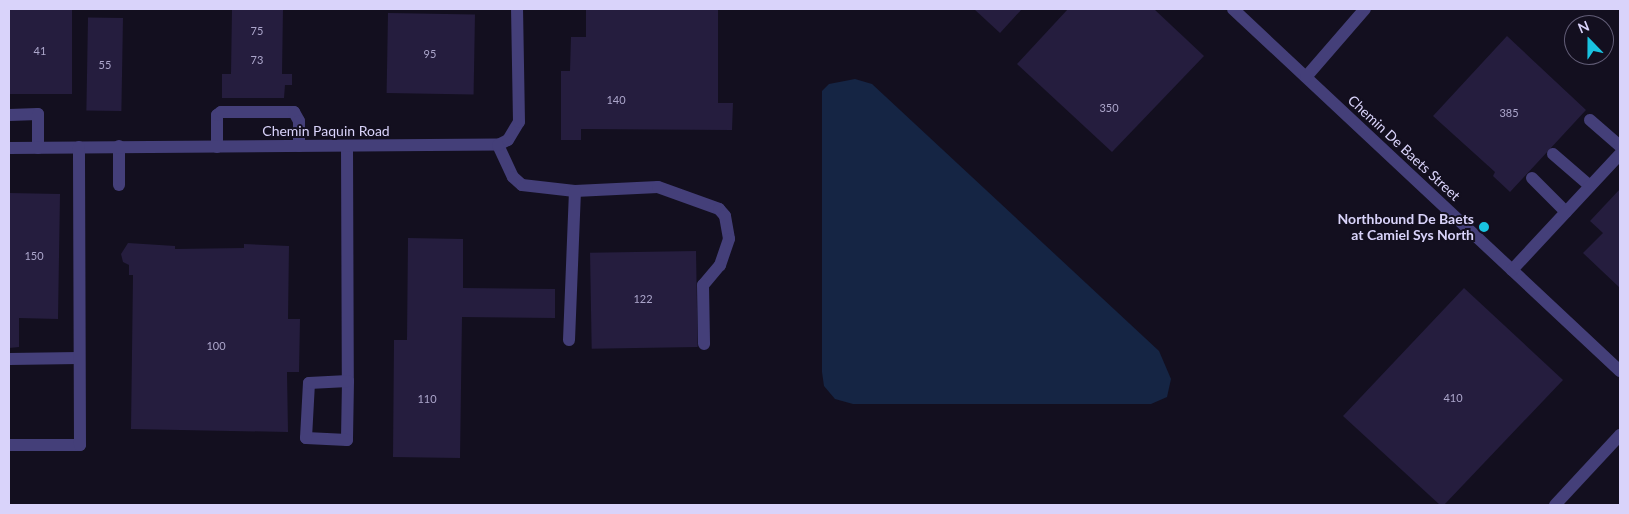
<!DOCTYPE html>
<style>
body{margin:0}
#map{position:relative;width:1629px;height:514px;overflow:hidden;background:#130f1f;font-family:Lato,sans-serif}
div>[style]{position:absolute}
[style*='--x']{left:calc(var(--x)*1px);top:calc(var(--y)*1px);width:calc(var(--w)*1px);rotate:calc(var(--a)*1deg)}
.water>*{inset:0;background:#152544}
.building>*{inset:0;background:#251d3e;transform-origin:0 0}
.minor>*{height:12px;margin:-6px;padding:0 6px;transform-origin:6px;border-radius:6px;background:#443f79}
.dots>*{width:14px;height:14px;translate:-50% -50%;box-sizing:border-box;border:2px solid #130f1f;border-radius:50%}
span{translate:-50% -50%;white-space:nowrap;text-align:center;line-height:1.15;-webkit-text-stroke:4px #130f1f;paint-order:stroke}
.number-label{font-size:11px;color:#aca6cb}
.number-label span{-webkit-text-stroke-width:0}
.street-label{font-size:14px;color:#d9d3fa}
.poi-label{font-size:14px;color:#d9d3fa;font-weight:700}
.right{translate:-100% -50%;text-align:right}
.frame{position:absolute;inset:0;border:10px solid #d9d3fa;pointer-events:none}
.north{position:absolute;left:1564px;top:15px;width:50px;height:50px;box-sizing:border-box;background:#130f1f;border:1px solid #625d77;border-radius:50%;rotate:338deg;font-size:14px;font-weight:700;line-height:20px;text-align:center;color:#d9d3fa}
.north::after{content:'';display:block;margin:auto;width:18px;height:22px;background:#19c3e0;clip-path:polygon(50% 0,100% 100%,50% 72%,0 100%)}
</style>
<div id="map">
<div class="water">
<div style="clip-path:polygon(855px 79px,872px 84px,1159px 351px,1171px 379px,1167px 397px,1151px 404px,853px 404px,835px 399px,824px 386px,822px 372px,822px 91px,829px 84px)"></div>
</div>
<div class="building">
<div style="left:9px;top:9px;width:63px;height:85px"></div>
<div style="clip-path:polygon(232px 9px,283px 9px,282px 74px,292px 74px,292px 85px,285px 85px,284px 98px,222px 98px,222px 74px,231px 74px)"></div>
<div style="clip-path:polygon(586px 9px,718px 9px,718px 103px,733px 103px,732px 130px,581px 129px,581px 140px,561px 140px,561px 71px,570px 71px,571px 37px,586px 37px)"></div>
<div style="clip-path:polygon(974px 9px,1022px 9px,1000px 33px)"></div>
<div style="clip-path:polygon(1068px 9px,1154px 9px,1204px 56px,1112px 152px,1017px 64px)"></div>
<div style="left:388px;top:13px;width:87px;height:80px;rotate:1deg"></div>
<div style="left:123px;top:18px;width:93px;height:35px;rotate:91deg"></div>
<div style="clip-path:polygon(1507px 36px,1586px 110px,1510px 192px,1493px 176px,1495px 172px,1433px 116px)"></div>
<div style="clip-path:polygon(1620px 189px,1620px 288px,1583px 253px,1603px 233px,1590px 221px)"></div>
<div style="clip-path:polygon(9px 193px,60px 194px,58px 319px,19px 318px,19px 347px,9px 348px)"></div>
<div style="clip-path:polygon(408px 238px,463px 239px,463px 288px,555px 289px,555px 318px,462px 317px,460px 458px,393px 457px,394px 340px,407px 340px)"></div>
<div style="clip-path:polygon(128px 243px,175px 246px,175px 249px,244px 248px,244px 244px,289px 246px,288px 319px,300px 319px,299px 372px,287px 372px,288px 432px,131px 429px,133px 275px,129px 275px,129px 265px,123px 262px,121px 254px)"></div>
<div style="left:696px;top:251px;width:96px;height:106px;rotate:89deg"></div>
<div style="clip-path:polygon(1464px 288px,1563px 380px,1444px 505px,1440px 505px,1343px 416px)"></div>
</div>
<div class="minor">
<div style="--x:1233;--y:9;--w:530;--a:43.09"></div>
<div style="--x:1306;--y:77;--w:90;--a:-49.1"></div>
<div style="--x:9;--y:115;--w:29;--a:-2"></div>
<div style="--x:38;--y:114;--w:34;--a:90"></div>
<div style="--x:1590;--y:120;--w:40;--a:41"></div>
<div style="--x:498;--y:145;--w:35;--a:65"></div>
<div style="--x:513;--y:177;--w:12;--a:42"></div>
<div style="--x:522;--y:185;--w:53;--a:6.5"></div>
<div style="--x:575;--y:191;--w:83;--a:-2.8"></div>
<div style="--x:658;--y:187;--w:65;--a:19.8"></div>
<div style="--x:719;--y:209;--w:9;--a:49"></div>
<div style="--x:725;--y:216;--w:23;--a:80"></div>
<div style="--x:729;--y:239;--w:28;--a:109"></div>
<div style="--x:720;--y:265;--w:26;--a:130"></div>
<div style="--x:703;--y:285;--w:59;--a:89"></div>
<div style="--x:119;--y:146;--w:39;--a:90"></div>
<div style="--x:347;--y:146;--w:235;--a:89.8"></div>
<div style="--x:348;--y:381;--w:59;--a:91"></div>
<div style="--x:347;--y:440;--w:41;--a:-177.2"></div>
<div style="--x:306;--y:438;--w:55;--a:-86.9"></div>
<div style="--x:309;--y:383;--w:39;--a:-3"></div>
<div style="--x:217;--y:147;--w:32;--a:-90"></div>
<div style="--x:217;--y:115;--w:5;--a:-37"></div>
<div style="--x:221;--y:112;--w:73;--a:0"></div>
<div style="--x:294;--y:112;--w:10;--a:61"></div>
<div style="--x:299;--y:121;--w:25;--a:90"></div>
<div style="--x:9;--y:148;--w:489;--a:-0.4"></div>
<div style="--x:498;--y:145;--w:11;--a:-27"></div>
<div style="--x:508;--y:140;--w:21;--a:-59"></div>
<div style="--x:519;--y:122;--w:113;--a:-91"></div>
<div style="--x:1553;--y:154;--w:49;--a:40.9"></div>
<div style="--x:1532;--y:178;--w:48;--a:45"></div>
<div style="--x:1512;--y:270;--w:158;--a:-47"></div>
<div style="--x:569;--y:340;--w:149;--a:-87.7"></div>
<div style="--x:9;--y:359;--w:70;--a:-0.8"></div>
<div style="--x:9;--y:445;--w:71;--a:0"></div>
<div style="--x:80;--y:445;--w:298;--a:-90.2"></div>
<div style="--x:1555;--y:505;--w:96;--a:-47.1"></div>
</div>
<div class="dots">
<div style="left:1484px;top:227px;background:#19c3e0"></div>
</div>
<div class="number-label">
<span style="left:257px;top:31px">75</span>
<span style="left:40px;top:51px">41</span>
<span style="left:430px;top:54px">95</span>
<span style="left:257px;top:60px">73</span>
<span style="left:105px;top:65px">55</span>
<span style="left:616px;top:100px">140</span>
<span style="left:1109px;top:108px">350</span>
<span style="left:1509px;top:113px">385</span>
<span style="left:34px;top:256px">150</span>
<span style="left:643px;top:299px">122</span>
<span style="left:216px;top:346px">100</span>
<span style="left:1453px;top:398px">410</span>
<span style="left:427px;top:399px">110</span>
</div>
<div class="street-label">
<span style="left:326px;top:131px">Chemin Paquin Road</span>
<span style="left:1404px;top:148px;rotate:43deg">Chemin De Baets Street</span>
</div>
<div class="poi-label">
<span class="right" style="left:1474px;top:227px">Northbound De Baets<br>at Camiel Sys North</span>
</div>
<div class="frame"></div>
<div class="north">N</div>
</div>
